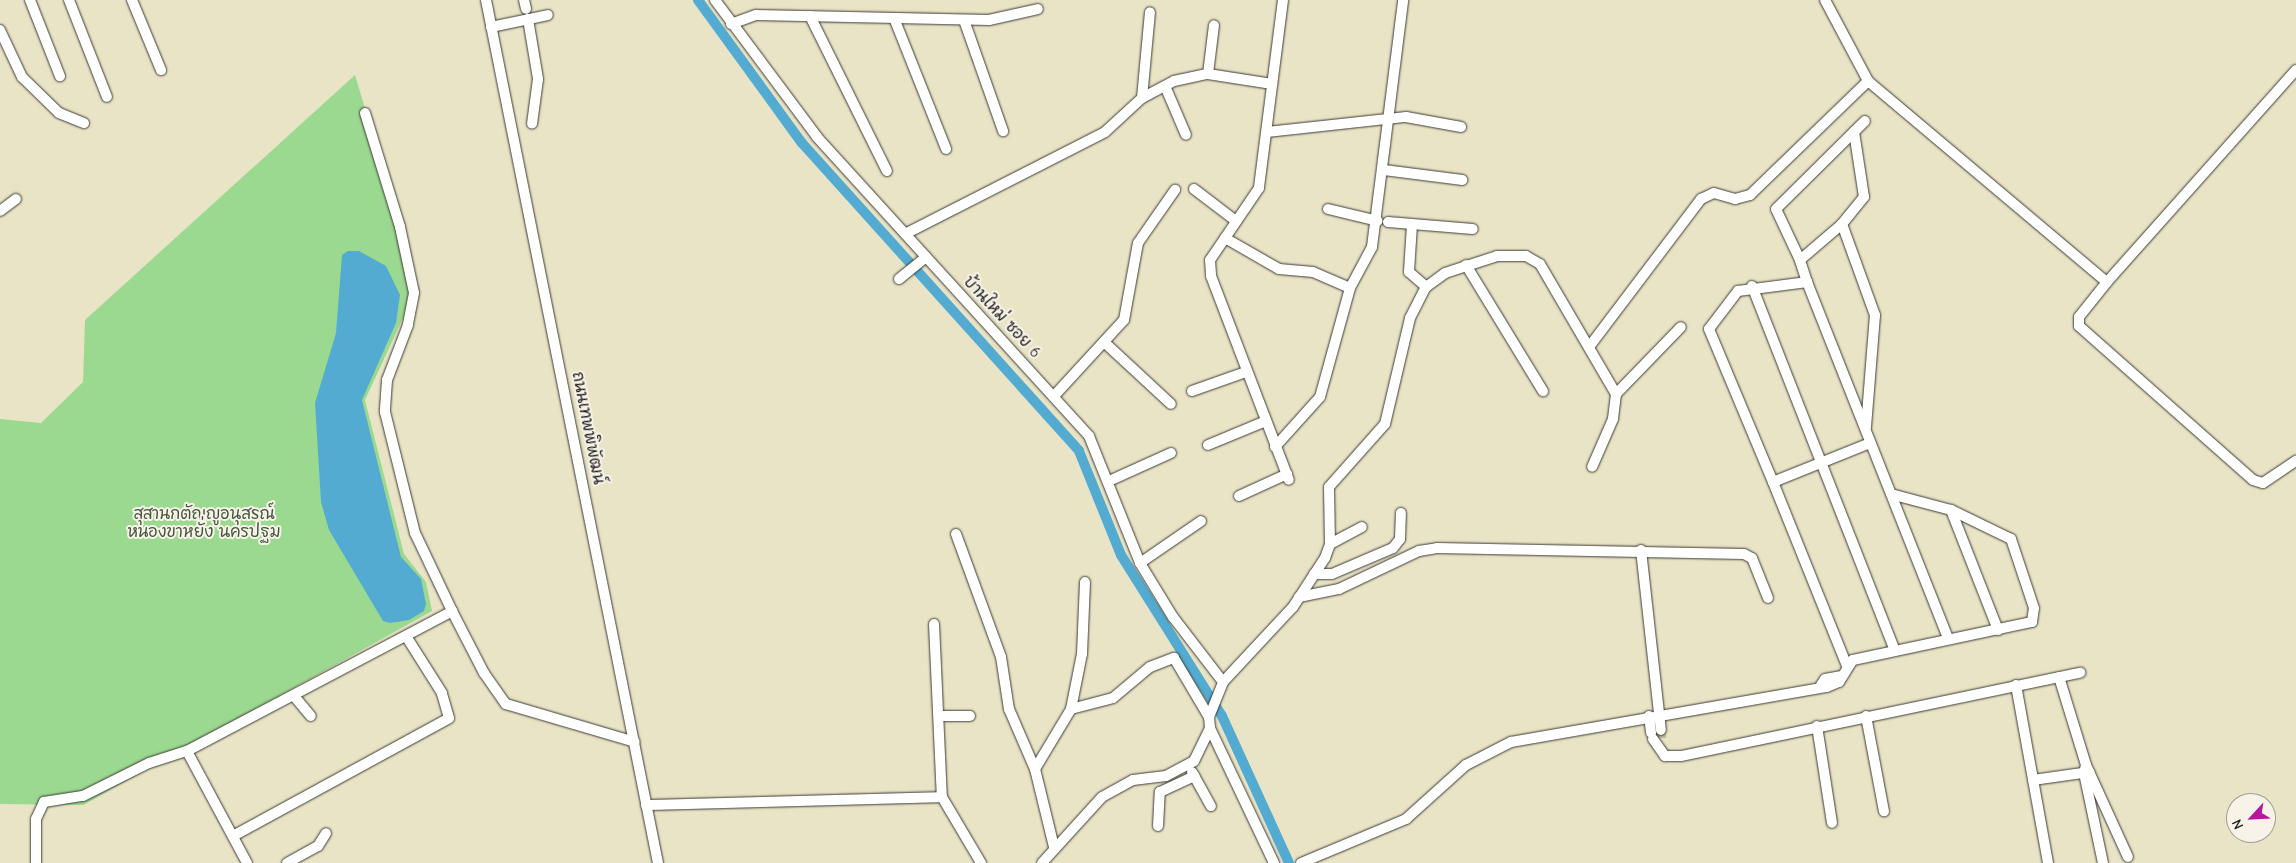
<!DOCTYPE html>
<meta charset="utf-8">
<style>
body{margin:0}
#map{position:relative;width:2296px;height:863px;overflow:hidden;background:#eae4c6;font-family:"Comic Neue","Playpen Sans Thai",sans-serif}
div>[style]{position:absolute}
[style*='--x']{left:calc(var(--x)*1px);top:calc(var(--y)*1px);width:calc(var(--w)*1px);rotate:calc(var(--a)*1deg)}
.green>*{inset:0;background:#9ad98f}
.water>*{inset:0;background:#54abd1}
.canal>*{height:10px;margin:-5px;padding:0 5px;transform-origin:5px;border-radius:5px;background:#54abd1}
.minor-tunnel>*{height:10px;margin-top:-5px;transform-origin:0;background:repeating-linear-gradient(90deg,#c1bca4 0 10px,transparent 0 15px)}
.roads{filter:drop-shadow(0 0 1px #3b3a36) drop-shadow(0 0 1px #3b3a36)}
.minor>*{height:10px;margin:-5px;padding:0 5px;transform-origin:5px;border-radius:5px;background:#fff}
span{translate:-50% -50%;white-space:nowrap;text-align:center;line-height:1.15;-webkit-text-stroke:4px #f7f3e8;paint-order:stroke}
.street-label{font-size:16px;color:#1c1c1c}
.park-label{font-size:16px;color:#42553e}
.north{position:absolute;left:2226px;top:793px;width:50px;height:50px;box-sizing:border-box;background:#f7f3e8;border:1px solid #9f9d96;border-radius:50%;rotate:245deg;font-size:14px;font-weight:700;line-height:20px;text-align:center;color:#1c1c1c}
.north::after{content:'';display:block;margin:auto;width:18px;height:22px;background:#b5179e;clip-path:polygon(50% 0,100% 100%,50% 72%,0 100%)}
</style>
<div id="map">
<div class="green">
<div style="clip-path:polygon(355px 75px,402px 233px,410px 303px,365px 400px,404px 554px,426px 582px,432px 611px,83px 805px,0 804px,0 419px,41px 423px,83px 382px,85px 320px)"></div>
</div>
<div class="water">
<div style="clip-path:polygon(348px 251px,359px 251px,386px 266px,400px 295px,396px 323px,362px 400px,401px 557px,421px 579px,426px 604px,424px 611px,409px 620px,390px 623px,383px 621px,329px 530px,321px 502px,315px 403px,336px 333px,342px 255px)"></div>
</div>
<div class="canal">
<div style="--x:698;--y:0;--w:177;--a:54"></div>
<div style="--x:802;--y:143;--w:414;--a:48"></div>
<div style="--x:1079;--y:451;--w:112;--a:68"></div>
<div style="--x:1121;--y:555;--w:190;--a:57.9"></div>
<div style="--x:1222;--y:716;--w:162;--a:65.5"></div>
</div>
<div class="minor-tunnel">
<div style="--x:1661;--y:730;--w:8;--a:90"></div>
</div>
<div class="roads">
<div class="minor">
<div style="--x:30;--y:0;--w:82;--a:68.5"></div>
<div style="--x:69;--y:0;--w:104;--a:68.6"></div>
<div style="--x:132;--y:0;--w:76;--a:67.5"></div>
<div style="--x:486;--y:0;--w:880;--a:78.73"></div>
<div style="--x:524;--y:0;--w:9;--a:77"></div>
<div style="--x:715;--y:0;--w:171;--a:53.3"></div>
<div style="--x:817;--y:137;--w:404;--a:47.7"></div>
<div style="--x:1089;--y:436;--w:137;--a:68.1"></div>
<div style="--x:1140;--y:563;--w:63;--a:58.6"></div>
<div style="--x:1173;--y:617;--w:82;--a:52.4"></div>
<div style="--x:1283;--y:0;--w:190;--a:97.3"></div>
<div style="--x:1259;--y:188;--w:87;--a:124.2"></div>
<div style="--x:1210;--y:260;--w:16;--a:86"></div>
<div style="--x:1211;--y:276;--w:218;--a:69.1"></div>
<div style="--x:1825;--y:0;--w:92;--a:62"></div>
<div style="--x:1868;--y:81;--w:312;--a:40.1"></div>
<div style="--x:2107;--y:282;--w:284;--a:-48.3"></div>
<div style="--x:810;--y:16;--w:173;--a:63.6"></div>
<div style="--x:894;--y:18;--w:141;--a:68.3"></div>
<div style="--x:528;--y:19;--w:61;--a:80.5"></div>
<div style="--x:538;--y:79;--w:45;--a:97.6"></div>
<div style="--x:964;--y:20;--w:118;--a:70.6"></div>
<div style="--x:731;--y:24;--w:27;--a:-20"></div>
<div style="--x:756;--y:15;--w:233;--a:1.2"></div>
<div style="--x:989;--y:20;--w:50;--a:-12.7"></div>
<div style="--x:491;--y:27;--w:58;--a:-11.9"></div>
<div style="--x:0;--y:30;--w:52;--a:64.9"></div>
<div style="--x:22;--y:77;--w:52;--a:44.2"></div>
<div style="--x:59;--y:113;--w:27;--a:22"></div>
<div style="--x:1208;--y:74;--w:49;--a:-83"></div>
<div style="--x:1165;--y:86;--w:53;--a:66.8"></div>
<div style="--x:1142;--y:98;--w:86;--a:-84.7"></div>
<div style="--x:365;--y:113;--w:119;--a:72.9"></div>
<div style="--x:400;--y:227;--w:67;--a:78"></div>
<div style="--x:414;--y:293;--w:33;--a:101"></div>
<div style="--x:408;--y:325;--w:59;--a:110.9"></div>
<div style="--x:387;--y:380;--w:32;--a:94"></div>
<div style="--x:385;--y:412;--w:125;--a:76.1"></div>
<div style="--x:415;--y:533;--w:86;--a:64.6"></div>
<div style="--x:1267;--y:132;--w:140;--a:-6.2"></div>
<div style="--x:1406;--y:117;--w:56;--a:10.3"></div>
<div style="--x:1384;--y:170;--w:79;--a:7.3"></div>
<div style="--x:1194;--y:189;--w:53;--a:37.3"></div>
<div style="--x:1328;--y:209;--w:51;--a:13.5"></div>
<div style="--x:0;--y:211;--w:20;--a:-37"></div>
<div style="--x:1388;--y:222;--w:85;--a:4.7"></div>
<div style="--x:1842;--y:224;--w:35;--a:-51"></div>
<div style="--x:1864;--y:197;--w:66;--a:-98.7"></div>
<div style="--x:1412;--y:225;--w:47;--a:93.7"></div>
<div style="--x:1409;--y:272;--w:23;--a:41"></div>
<div style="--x:907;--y:233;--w:222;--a:-27"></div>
<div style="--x:1105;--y:132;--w:50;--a:-42.6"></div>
<div style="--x:1142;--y:98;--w:36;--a:-28"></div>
<div style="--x:1174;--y:81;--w:35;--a:-12"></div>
<div style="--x:1208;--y:74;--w:65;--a:8.9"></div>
<div style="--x:1225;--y:238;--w:62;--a:29.9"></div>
<div style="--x:1279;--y:269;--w:34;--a:5"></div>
<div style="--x:1313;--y:272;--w:40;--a:23.4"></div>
<div style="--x:1800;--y:260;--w:56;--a:-115.2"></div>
<div style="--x:1776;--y:209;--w:125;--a:-44.7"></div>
<div style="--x:1466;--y:265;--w:148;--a:58.6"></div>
<div style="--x:899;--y:279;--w:35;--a:-39"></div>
<div style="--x:1807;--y:282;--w:384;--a:68.4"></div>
<div style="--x:2107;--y:282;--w:45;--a:128.7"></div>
<div style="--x:2079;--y:317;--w:9;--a:90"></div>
<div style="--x:2079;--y:326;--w:232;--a:41.5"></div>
<div style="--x:2253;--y:480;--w:10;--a:17"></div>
<div style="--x:2263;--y:483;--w:40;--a:-34"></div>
<div style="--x:1752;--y:286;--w:391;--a:68.6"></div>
<div style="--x:1104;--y:342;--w:91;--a:42.8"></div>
<div style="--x:1589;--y:347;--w:186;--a:-52.9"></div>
<div style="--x:1701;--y:199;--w:14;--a:-25"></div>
<div style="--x:1714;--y:193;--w:22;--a:16"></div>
<div style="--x:1735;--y:199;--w:16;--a:-15"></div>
<div style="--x:1750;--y:195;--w:164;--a:-44"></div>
<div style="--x:1192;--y:391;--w:57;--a:-19.4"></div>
<div style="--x:1616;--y:394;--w:93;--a:-45.9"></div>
<div style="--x:1054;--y:396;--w:103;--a:-47.4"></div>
<div style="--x:1124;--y:320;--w:78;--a:-79.7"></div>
<div style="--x:1138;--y:243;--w:65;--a:-55.1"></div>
<div style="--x:1208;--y:445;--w:63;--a:-22.5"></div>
<div style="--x:1275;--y:447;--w:67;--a:-48"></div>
<div style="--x:1320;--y:397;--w:113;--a:-74.6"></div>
<div style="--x:1350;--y:288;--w:47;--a:-61.8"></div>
<div style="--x:1372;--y:247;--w:249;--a:-82.8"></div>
<div style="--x:1109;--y:481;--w:68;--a:-24.3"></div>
<div style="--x:1773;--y:482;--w:166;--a:-112.7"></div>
<div style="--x:1709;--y:329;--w:48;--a:-52.7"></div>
<div style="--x:1738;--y:291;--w:70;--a:-7.4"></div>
<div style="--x:1807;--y:282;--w:23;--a:-108"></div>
<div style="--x:1800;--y:260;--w:55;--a:-40.6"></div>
<div style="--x:1842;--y:224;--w:97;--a:70.1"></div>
<div style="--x:1875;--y:315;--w:113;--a:94.6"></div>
<div style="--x:1239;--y:496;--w:53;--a:-24.6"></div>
<div style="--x:1951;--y:510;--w:129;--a:68.6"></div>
<div style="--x:956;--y:534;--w:131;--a:69.9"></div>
<div style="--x:1001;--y:657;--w:53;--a:81.3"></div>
<div style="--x:1009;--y:709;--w:65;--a:66.6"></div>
<div style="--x:1035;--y:769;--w:80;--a:76.3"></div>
<div style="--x:1330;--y:544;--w:36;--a:-28"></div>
<div style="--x:1641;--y:550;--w:181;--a:83.7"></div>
<div style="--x:1140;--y:563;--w:74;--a:-34.5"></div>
<div style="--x:1314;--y:574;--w:18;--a:0"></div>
<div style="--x:1332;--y:574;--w:66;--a:-23.1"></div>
<div style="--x:1393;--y:548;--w:11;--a:-52"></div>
<div style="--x:1400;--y:539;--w:26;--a:-88"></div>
<div style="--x:1299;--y:597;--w:41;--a:-11.3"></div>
<div style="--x:1339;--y:589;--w:89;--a:-25.4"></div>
<div style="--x:1419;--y:551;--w:18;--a:-9"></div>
<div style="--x:1437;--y:548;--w:307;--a:1.1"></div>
<div style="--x:1744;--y:554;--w:9;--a:27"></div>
<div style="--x:1752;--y:558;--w:43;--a:68.2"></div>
<div style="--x:934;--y:624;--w:173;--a:87.4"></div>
<div style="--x:942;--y:797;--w:77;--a:59.4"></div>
<div style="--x:1847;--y:666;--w:198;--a:-111.9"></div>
<div style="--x:1773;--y:482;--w:105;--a:-21.9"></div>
<div style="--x:2059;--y:677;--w:92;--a:72.9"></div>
<div style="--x:2086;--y:765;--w:8;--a:104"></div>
<div style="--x:2084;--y:773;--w:92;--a:78.1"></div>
<div style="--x:1821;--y:685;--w:7;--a:-56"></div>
<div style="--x:1825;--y:679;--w:17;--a:-10"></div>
<div style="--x:2016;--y:685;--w:181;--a:79.8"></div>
<div style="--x:294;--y:696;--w:26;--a:50"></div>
<div style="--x:1071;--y:709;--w:43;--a:-14.7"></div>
<div style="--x:1113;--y:698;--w:48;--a:-40"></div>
<div style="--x:1150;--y:667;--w:26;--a:-21"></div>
<div style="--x:1174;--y:658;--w:69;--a:59.3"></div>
<div style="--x:939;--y:716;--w:31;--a:0"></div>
<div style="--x:1649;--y:716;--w:17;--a:83"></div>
<div style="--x:1866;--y:716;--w:97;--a:79.3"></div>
<div style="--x:1817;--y:726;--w:98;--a:81.2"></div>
<div style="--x:1653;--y:739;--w:21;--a:55"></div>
<div style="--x:1665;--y:756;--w:16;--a:0"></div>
<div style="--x:1681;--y:756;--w:408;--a:-11.8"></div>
<div style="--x:2086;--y:765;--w:101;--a:65.5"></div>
<div style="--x:1035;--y:769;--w:70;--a:-59"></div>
<div style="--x:1071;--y:709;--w:56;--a:-78.7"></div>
<div style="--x:1082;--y:654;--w:72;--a:-87.6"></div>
<div style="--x:1192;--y:772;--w:39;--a:61"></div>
<div style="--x:2033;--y:780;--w:57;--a:-8.1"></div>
<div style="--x:646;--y:805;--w:296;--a:-1.5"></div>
<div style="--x:1158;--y:826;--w:34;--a:-87"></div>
<div style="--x:1160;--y:792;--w:38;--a:-25"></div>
<div style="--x:233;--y:836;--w:246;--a:-28.6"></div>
<div style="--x:449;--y:718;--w:26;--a:-106"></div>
<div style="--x:442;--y:693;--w:67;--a:-122.3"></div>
<div style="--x:36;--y:863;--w:44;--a:-90"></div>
<div style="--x:36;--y:819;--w:19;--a:-65"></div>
<div style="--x:44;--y:802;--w:39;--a:-9"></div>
<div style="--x:83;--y:796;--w:74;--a:-26.6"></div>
<div style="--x:149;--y:763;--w:40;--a:-18"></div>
<div style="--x:247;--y:863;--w:127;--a:-118.2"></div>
<div style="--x:187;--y:751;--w:300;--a:-27.8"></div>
<div style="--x:452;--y:611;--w:70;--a:62.7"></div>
<div style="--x:484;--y:673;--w:38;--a:55"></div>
<div style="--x:506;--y:704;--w:134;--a:16.4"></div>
<div style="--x:287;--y:863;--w:35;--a:-29"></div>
<div style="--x:318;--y:846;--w:15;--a:-58"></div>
<div style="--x:1042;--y:863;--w:89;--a:-47.7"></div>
<div style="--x:1102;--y:797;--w:35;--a:-29"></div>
<div style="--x:1133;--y:780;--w:33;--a:-7"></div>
<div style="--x:1166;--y:776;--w:32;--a:-28"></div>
<div style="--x:1194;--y:761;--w:37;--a:-64"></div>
<div style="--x:1274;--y:863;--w:149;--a:-115.4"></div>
<div style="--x:1210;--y:728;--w:11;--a:-95"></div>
<div style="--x:1209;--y:717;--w:38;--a:-68"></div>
<div style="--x:1223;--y:682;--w:103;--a:-47"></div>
<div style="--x:1293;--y:607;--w:59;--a:-56.9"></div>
<div style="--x:1325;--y:558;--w:15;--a:-70"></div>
<div style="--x:1330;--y:544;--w:57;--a:-91"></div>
<div style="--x:1329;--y:487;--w:84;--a:-48.4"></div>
<div style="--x:1385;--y:424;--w:109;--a:-76.7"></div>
<div style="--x:1410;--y:318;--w:35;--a:-63"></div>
<div style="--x:1426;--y:287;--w:24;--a:-36"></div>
<div style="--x:1445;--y:273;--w:55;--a:-18.1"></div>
<div style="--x:1497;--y:256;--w:29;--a:0"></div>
<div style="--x:1526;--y:256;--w:16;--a:30"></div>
<div style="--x:1540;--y:264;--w:151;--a:59.7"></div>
<div style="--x:1616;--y:394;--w:25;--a:97"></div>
<div style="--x:1613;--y:419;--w:52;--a:113.6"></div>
<div style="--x:1301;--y:863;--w:114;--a:-22.7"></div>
<div style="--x:1406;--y:819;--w:81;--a:-42"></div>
<div style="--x:1466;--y:765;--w:51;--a:-27.1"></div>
<div style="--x:1511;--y:742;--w:321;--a:-9.9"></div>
<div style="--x:1827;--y:687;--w:13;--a:-23"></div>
<div style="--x:1839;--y:682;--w:26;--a:-58"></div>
<div style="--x:1853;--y:660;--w:183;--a:-12"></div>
<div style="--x:2032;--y:622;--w:14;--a:-82"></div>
<div style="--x:2034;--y:608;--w:73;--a:-108.4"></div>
<div style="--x:2011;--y:539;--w:67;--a:-154.2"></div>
<div style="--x:1951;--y:510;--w:62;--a:-165.1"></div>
</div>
</div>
<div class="street-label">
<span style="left:1002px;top:317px;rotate:47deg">บ้านใหม่ ซอย 6</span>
<span style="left:588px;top:428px;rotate:79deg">ถนนเทพพิพัฒน์</span>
</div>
<div class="park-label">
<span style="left:204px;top:523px">สุสานกตัญญูอนุสรณ์<br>หนองขาหยั่ง นครปฐม</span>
</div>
<div class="north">N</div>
</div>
